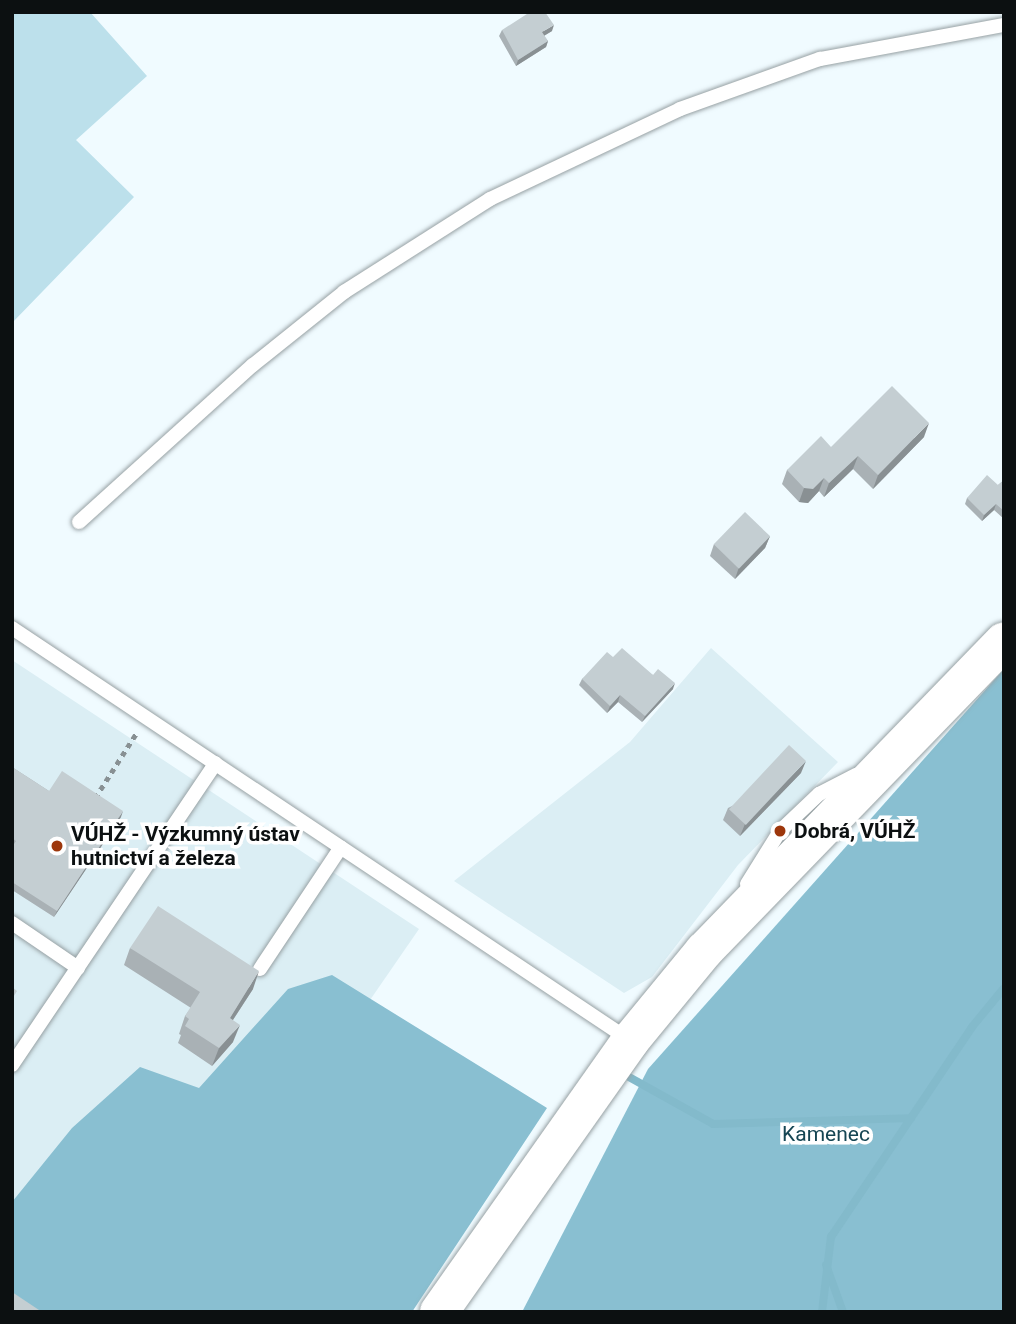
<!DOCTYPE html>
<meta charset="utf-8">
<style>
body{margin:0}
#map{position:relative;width:1016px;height:1324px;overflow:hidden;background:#f0fbff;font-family:Roboto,sans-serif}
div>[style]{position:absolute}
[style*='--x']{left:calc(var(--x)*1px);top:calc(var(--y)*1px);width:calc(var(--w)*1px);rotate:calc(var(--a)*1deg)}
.built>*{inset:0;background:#dbeef4}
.green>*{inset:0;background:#bce0eb}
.forest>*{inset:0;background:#89bfd1}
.stream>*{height:8px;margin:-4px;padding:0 4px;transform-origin:4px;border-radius:4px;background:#83bacb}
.path>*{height:4.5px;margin-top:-2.25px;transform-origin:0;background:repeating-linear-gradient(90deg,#889093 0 5px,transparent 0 10px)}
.roads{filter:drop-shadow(0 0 2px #97a1a4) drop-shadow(0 0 2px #97a1a4)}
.lane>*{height:14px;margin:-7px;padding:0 7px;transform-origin:7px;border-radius:7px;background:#fff}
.secondary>*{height:38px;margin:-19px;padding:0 19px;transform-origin:19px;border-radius:19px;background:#fff}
.wall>*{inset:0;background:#a9b1b5}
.shaded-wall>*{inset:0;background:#899093}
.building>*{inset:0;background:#c4ced2;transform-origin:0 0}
.dots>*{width:19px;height:19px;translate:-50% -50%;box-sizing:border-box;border:4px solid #fff;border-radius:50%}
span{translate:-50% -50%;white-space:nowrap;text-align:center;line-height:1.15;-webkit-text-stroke:7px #fff;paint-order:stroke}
.poi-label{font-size:21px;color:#0c1011;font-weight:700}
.left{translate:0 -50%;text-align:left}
.park-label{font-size:21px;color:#154553}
.frame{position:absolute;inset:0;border:14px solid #0c1011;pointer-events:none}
</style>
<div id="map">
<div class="built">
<div style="clip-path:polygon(711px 648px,838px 762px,738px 865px,652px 977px,624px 993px,454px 881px,630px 742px)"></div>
<div style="clip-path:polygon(12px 660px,419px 929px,226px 1209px,12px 1295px)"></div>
</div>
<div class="green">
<div style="clip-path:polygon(12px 12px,90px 12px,147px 76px,76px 140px,134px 197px,12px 323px)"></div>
</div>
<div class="forest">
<div style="clip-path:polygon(1004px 669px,1004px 1312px,522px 1312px,648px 1069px)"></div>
<div style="clip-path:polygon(332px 975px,547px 1108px,412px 1312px,12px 1312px,12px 1202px,72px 1128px,140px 1067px,199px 1088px,288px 989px)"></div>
</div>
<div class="stream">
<div style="--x:629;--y:1077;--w:96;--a:29.2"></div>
<div style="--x:713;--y:1124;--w:198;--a:-1.7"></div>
<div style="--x:826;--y:1265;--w:50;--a:70.1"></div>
<div style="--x:822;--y:1312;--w:76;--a:-83.2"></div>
<div style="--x:831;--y:1237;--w:253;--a:-56.1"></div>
<div style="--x:972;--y:1027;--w:50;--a:-50.6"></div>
</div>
<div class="path">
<div style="--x:95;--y:798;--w:78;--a:-57.5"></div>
</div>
<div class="roads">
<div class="lane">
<div style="--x:79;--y:522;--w:234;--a:-42.1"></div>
<div style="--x:253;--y:365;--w:117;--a:-38.7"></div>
<div style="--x:344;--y:292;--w:173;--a:-32.5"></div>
<div style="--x:490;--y:199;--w:210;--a:-25.3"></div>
<div style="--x:680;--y:109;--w:149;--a:-19.7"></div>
<div style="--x:820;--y:59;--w:187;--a:-10.5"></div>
<div style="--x:12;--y:628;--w:741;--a:33.71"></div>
<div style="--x:747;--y:884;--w:62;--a:-58.1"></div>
<div style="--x:780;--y:831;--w:54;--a:-43.5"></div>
<div style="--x:819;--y:794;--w:42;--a:-27.2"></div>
<div style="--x:12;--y:923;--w:80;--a:34.3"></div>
<div style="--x:260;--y:969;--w:146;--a:-56.4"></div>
<div style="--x:12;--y:1065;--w:364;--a:-56"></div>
</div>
<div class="secondary">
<div style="--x:439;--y:1312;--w:332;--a:-54.8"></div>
<div style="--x:630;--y:1041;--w:117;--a:-50.6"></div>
<div style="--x:704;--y:951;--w:431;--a:-45.9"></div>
</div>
</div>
<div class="wall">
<div style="clip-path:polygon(502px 30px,552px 31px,544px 36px,548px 41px,546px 47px,516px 66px,499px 36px)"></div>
<div style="clip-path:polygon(924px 437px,873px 489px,853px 469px,824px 497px,819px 491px,808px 503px,799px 502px,782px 484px,787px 470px,831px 447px)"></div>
<div style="clip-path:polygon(1004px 480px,1004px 519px,994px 510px,982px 521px,965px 504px,967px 498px,998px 485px)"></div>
<div style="clip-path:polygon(770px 536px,765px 548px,735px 579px,710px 556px,714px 544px)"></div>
<div style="clip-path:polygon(613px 657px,653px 675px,673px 689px,642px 722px,618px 702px,607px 713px,579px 685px,582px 679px)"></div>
<div style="clip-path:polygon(12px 767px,49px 791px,121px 817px,54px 917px,12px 890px)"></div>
<div style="clip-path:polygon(801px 773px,740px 836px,723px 820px,728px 808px)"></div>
<div style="clip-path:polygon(130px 948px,253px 989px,233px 1020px,233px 1042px,212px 1066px,178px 1043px,181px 1035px,179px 1034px,185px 1016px,191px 1008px,124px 965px)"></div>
</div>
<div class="shaded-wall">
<div style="clip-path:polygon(554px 25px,552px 31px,540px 38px,542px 32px)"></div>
<div style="clip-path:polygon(548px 41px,546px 47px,516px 66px,518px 60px)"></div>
<div style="clip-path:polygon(929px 423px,924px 437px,873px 489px,878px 475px)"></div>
<div style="clip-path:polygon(858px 456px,853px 469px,824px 497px,829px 483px)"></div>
<div style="clip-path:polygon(824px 478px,819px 491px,808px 503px,799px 502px,804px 488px)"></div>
<div style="clip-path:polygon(996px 504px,994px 510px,982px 521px,984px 515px)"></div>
<div style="clip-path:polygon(770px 536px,765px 548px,735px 579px,739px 567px)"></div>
<div style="clip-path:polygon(675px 683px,673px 689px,642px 722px,645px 716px)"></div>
<div style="clip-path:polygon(620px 695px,618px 702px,607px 713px,610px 706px)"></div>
<div style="clip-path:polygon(806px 761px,801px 773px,740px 836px,745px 824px)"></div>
<div style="clip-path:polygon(123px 811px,121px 817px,54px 917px,57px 911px)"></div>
<div style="clip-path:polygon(259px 971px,253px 989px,223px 1035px,230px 1018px)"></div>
<div style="clip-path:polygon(240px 1025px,233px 1042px,212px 1066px,219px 1048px)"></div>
</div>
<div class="building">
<div style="clip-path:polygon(530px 12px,545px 12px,554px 25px,542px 32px,548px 41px,518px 60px,502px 30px)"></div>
<div style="clip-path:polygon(892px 386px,929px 423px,878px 475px,858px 456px,829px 483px,824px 478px,813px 489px,804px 488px,787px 470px,821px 436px,831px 447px)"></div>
<div style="clip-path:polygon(987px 475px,998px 485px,1004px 480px,1004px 511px,996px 504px,984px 515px,967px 498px)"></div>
<div style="left:745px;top:512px;width:35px;height:45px;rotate:44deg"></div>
<div style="clip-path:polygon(622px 648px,653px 675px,658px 669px,675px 683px,645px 716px,620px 695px,610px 706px,582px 679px,607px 652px,613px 657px)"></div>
<div style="left:789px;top:745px;width:23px;height:88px;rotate:43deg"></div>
<div style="clip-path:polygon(12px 767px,49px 791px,62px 771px,123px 811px,57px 911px,12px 882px,12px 847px,16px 841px,12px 838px)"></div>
<div style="clip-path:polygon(158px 906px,259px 971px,230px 1018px,240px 1025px,219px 1048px,185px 1026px,189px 1019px,185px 1016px,200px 992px,130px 948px)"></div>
<div style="clip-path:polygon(12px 987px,17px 991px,12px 999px)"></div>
<div style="clip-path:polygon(12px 1292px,42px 1312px,12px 1312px)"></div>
</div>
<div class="dots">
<div style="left:780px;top:831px;background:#9d370c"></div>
<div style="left:57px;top:846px;background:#9d370c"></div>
</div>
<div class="poi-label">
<span class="left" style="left:794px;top:831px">Dobrá, VÚHŽ</span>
<span class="left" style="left:71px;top:846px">VÚHŽ - Výzkumný ústav<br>hutnictví a železa</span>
</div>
<div class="park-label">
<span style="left:826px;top:1134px">Kamenec</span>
</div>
<div class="frame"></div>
</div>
